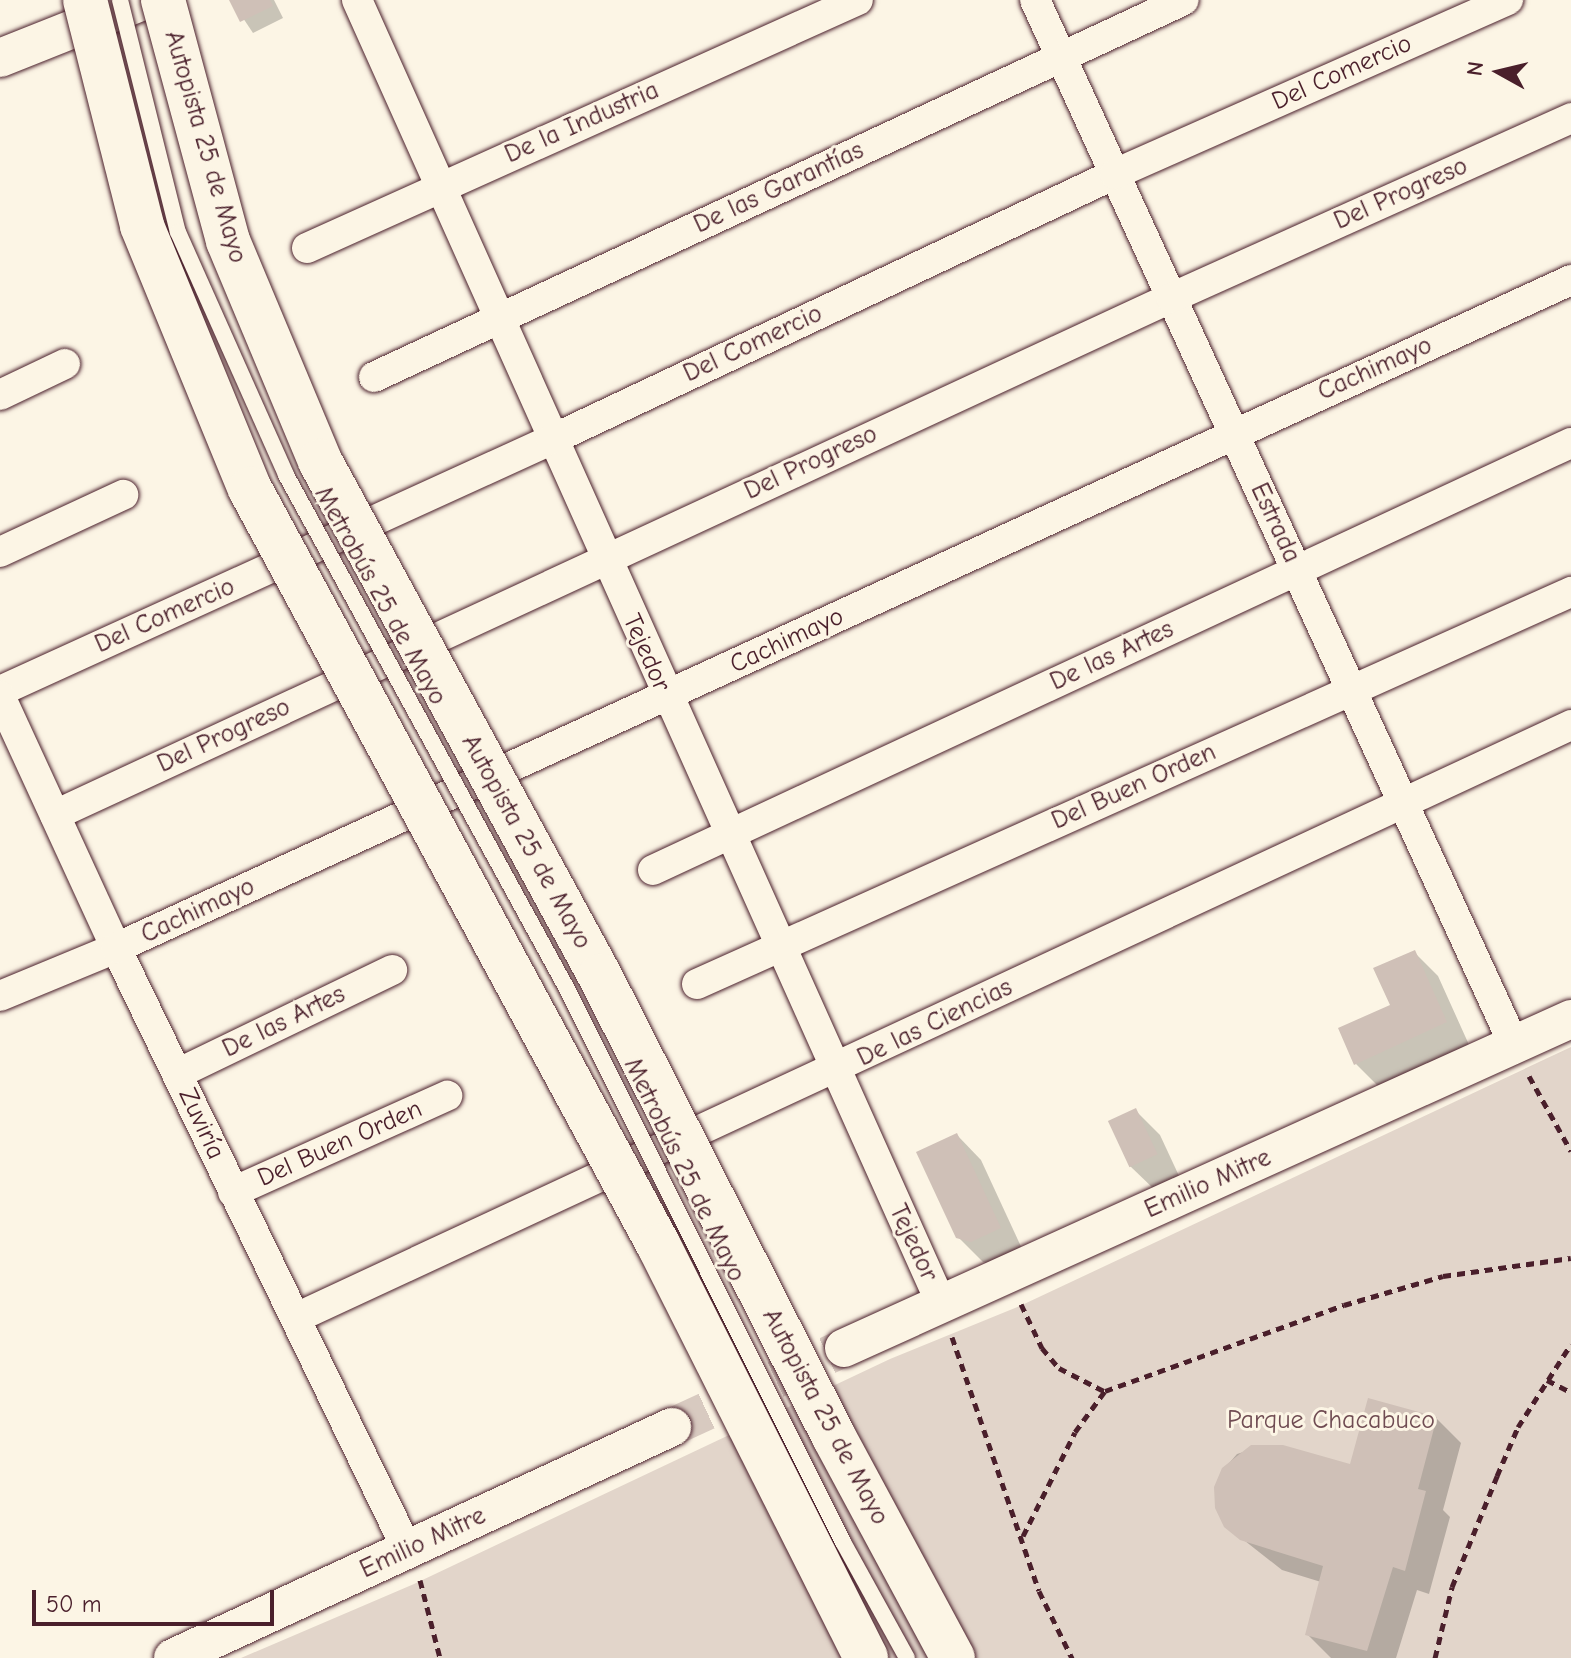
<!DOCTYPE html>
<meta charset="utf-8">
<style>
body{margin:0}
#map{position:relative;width:1571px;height:1658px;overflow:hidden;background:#fcf5e5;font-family:"Comic Neue",sans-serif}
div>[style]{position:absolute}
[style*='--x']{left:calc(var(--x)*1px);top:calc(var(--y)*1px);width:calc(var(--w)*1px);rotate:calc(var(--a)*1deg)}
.green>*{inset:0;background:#e2d5ca}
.shadow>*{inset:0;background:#0003}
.building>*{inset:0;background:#cfc0b7;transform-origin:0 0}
.tertiary-tunnel>*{height:38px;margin-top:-19px;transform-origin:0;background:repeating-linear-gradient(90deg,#d8cac0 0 38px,transparent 0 57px)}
.path>*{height:5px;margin-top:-2.5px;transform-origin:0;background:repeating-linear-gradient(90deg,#4a1f2b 0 8px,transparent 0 14px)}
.roads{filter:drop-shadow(0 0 2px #4a1f2b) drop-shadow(0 0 2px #4a1f2b)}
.minor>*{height:30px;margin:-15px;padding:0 15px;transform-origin:15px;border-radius:15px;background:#fcf5e5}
.tertiary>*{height:38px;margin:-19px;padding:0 19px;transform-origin:19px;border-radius:19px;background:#fcf5e5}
.bridges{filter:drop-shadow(0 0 2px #4a1f2b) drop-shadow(0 0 2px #4a1f2b)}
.service-bridge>*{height:16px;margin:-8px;padding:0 8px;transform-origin:8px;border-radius:8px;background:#fcf5e5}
.motorway-bridge>*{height:44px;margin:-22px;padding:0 22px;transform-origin:22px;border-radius:22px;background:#fcf5e5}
span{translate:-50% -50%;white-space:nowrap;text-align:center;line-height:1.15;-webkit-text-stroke:6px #fcf5e5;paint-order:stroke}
.street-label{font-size:26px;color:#4a1f2b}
.park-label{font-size:26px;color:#704c53}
.north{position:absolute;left:1459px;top:32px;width:80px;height:80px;-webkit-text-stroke:6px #fcf5e5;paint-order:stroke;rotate:278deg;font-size:22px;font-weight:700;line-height:32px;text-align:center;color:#4a1f2b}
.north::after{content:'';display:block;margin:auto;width:28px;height:36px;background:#4a1f2b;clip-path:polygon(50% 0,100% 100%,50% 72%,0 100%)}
.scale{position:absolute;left:32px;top:1590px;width:242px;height:36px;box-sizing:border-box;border:4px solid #4a1f2b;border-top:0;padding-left:10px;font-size:24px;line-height:28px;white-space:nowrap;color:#4a1f2b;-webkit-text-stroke:6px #fcf5e5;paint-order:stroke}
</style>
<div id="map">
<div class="green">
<div style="clip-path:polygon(1571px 1047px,1571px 1658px,241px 1658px,414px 1584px,890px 1359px,1022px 1305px)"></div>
</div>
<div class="shadow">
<div style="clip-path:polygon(231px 0,274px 0,283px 18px,253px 33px)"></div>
<div style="clip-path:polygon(1414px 952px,1438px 976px,1470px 1047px,1380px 1088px,1356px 1064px,1392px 1006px)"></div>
<div style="clip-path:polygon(1136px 1111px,1160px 1135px,1180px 1178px,1155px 1190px,1130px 1166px)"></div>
<div style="clip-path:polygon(957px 1135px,981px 1160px,1024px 1253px,996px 1266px,983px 1262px,958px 1237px)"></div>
<div style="clip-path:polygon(1436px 1418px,1461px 1443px,1443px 1510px,1450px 1517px,1429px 1594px,1417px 1590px,1396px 1658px,1331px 1658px,1307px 1634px,1321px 1582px,1282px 1570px,1226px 1526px,1224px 1469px,1237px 1454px,1266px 1445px,1352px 1467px)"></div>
</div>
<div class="building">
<div style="clip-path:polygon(229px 0,270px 0,273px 6px,240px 22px)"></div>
<div style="clip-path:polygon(1415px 950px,1447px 1022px,1354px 1065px,1338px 1028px,1390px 1005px,1373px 968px)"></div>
<div style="left:1136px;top:1108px;width:51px;height:31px;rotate:65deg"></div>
<div style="clip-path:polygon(957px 1133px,1001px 1228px,971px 1242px,956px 1238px,916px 1152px)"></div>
<div style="clip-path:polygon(1368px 1398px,1437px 1417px,1418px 1489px,1426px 1491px,1405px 1571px,1393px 1567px,1367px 1651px,1305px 1635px,1323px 1566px,1240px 1540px,1224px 1527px,1215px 1508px,1214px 1487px,1222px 1468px,1251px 1445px,1283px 1445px,1350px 1464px)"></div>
</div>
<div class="tertiary-tunnel">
<div style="--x:672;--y:1427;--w:189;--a:-24.7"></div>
</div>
<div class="path">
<div style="--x:1529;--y:1076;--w:86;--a:60.8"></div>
<div style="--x:1021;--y:1304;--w:49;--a:64.5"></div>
<div style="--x:1042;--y:1348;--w:26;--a:50"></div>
<div style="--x:1059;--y:1368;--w:51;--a:27.1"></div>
<div style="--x:952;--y:1337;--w:268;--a:71.1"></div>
<div style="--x:1039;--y:1591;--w:75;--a:63.8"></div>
<div style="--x:1547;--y:1380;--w:27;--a:27"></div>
<div style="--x:1023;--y:1536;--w:116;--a:-63.4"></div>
<div style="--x:1075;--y:1432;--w:51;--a:-53.8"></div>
<div style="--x:1105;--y:1391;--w:254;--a:-19.8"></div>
<div style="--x:1344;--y:1305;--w:103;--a:-16.3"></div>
<div style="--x:1443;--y:1276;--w:129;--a:-8"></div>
<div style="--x:420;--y:1580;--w:81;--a:75.6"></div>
<div style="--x:1435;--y:1658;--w:73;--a:-76.5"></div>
<div style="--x:1452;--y:1587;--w:120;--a:-67.9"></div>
<div style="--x:1497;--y:1476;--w:53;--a:-66.8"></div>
<div style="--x:1518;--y:1427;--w:98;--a:-57.4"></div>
</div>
<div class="roads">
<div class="minor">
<div style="--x:357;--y:0;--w:1428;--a:65.86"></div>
<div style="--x:1035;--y:0;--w:1152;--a:65.37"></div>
<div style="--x:307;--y:248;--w:604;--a:-24.23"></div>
<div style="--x:374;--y:377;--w:893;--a:-24.96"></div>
<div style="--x:0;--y:395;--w:72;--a:-25.5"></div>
<div style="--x:0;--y:552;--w:136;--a:-24.9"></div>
<div style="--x:0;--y:691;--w:605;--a:-24.49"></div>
<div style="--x:551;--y:440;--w:624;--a:-25.25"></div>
<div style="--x:1115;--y:174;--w:430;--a:-23.9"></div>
<div style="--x:0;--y:696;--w:277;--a:65.3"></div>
<div style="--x:116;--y:948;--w:668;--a:64.16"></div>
<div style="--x:55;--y:815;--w:1230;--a:-24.86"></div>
<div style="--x:1171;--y:298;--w:439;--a:-24.2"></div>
<div style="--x:653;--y:870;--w:1012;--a:-24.95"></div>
<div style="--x:697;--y:984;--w:958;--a:-24.16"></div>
<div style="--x:0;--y:996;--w:126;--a:-22.5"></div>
<div style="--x:116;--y:948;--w:1601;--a:-24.66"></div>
<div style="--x:177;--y:1074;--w:239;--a:-25.8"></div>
<div style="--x:233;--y:1192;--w:235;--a:-24.2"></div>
<div style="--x:298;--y:1317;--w:1404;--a:-24.94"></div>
</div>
<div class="tertiary">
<div style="--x:0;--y:58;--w:157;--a:-21.7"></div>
<div style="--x:844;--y:1348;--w:798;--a:-24.35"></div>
<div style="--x:173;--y:1658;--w:550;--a:-24.84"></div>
</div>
</div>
<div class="bridges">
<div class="service-bridge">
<div style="--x:120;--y:0;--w:239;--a:76"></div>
<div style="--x:178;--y:232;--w:266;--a:66"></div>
<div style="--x:286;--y:475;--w:584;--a:61.33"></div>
<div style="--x:566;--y:987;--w:620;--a:63.48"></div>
<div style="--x:843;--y:1542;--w:132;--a:61.1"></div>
</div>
<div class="motorway-bridge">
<div style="--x:85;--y:0;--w:233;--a:75.8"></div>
<div style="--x:142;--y:226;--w:284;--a:67.7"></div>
<div style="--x:250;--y:489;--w:860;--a:61.62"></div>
<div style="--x:659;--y:1246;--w:461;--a:63.3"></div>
<div style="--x:163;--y:0;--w:250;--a:74.9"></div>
<div style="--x:228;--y:241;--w:238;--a:67.3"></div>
<div style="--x:320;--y:461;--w:586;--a:61.47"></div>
<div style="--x:600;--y:976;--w:517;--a:63.09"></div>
<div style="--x:834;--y:1437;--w:251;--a:61.7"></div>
</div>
</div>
<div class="street-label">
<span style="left:1342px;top:73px;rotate:-24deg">Del Comercio</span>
<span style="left:582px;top:123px;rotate:-24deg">De la Industria</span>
<span style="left:205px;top:147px;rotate:74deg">Autopista 25 de Mayo</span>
<span style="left:779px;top:188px;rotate:-25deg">De las Garantías</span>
<span style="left:1401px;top:194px;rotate:-24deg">Del Progreso</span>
<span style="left:753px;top:344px;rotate:-25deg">Del Comercio</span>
<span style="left:1375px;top:369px;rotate:-24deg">Cachimayo</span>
<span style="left:811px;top:463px;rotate:-25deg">Del Progreso</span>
<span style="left:1275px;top:523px;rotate:65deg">Estrada</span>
<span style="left:380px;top:596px;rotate:61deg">Metrobús 25 de Mayo</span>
<span style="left:165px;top:616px;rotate:-24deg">Del Comercio</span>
<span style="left:787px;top:641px;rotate:-25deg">Cachimayo</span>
<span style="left:646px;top:653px;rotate:66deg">Tejedor</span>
<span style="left:1112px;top:656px;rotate:-25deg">De las Artes</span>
<span style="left:224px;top:736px;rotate:-25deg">Del Progreso</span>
<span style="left:1134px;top:787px;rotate:-24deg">Del Buen Orden</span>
<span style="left:526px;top:842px;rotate:61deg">Autopista 25 de Mayo</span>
<span style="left:198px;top:911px;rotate:-25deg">Cachimayo</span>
<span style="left:284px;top:1022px;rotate:-26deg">De las Artes</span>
<span style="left:935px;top:1023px;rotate:-26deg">De las Ciencias</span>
<span style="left:201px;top:1124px;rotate:65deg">Zuviría</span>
<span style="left:340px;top:1144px;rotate:-24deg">Del Buen Orden</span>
<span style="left:684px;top:1170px;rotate:64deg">Metrobús 25 de Mayo</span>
<span style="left:1208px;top:1184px;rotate:-24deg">Emilio Mitre</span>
<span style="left:913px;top:1243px;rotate:65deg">Tejedor</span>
<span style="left:825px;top:1417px;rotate:62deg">Autopista 25 de Mayo</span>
<span style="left:423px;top:1543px;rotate:-25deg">Emilio Mitre</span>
</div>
<div class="park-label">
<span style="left:1331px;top:1421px">Parque Chacabuco</span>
</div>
<div class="north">N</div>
<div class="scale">50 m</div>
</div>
